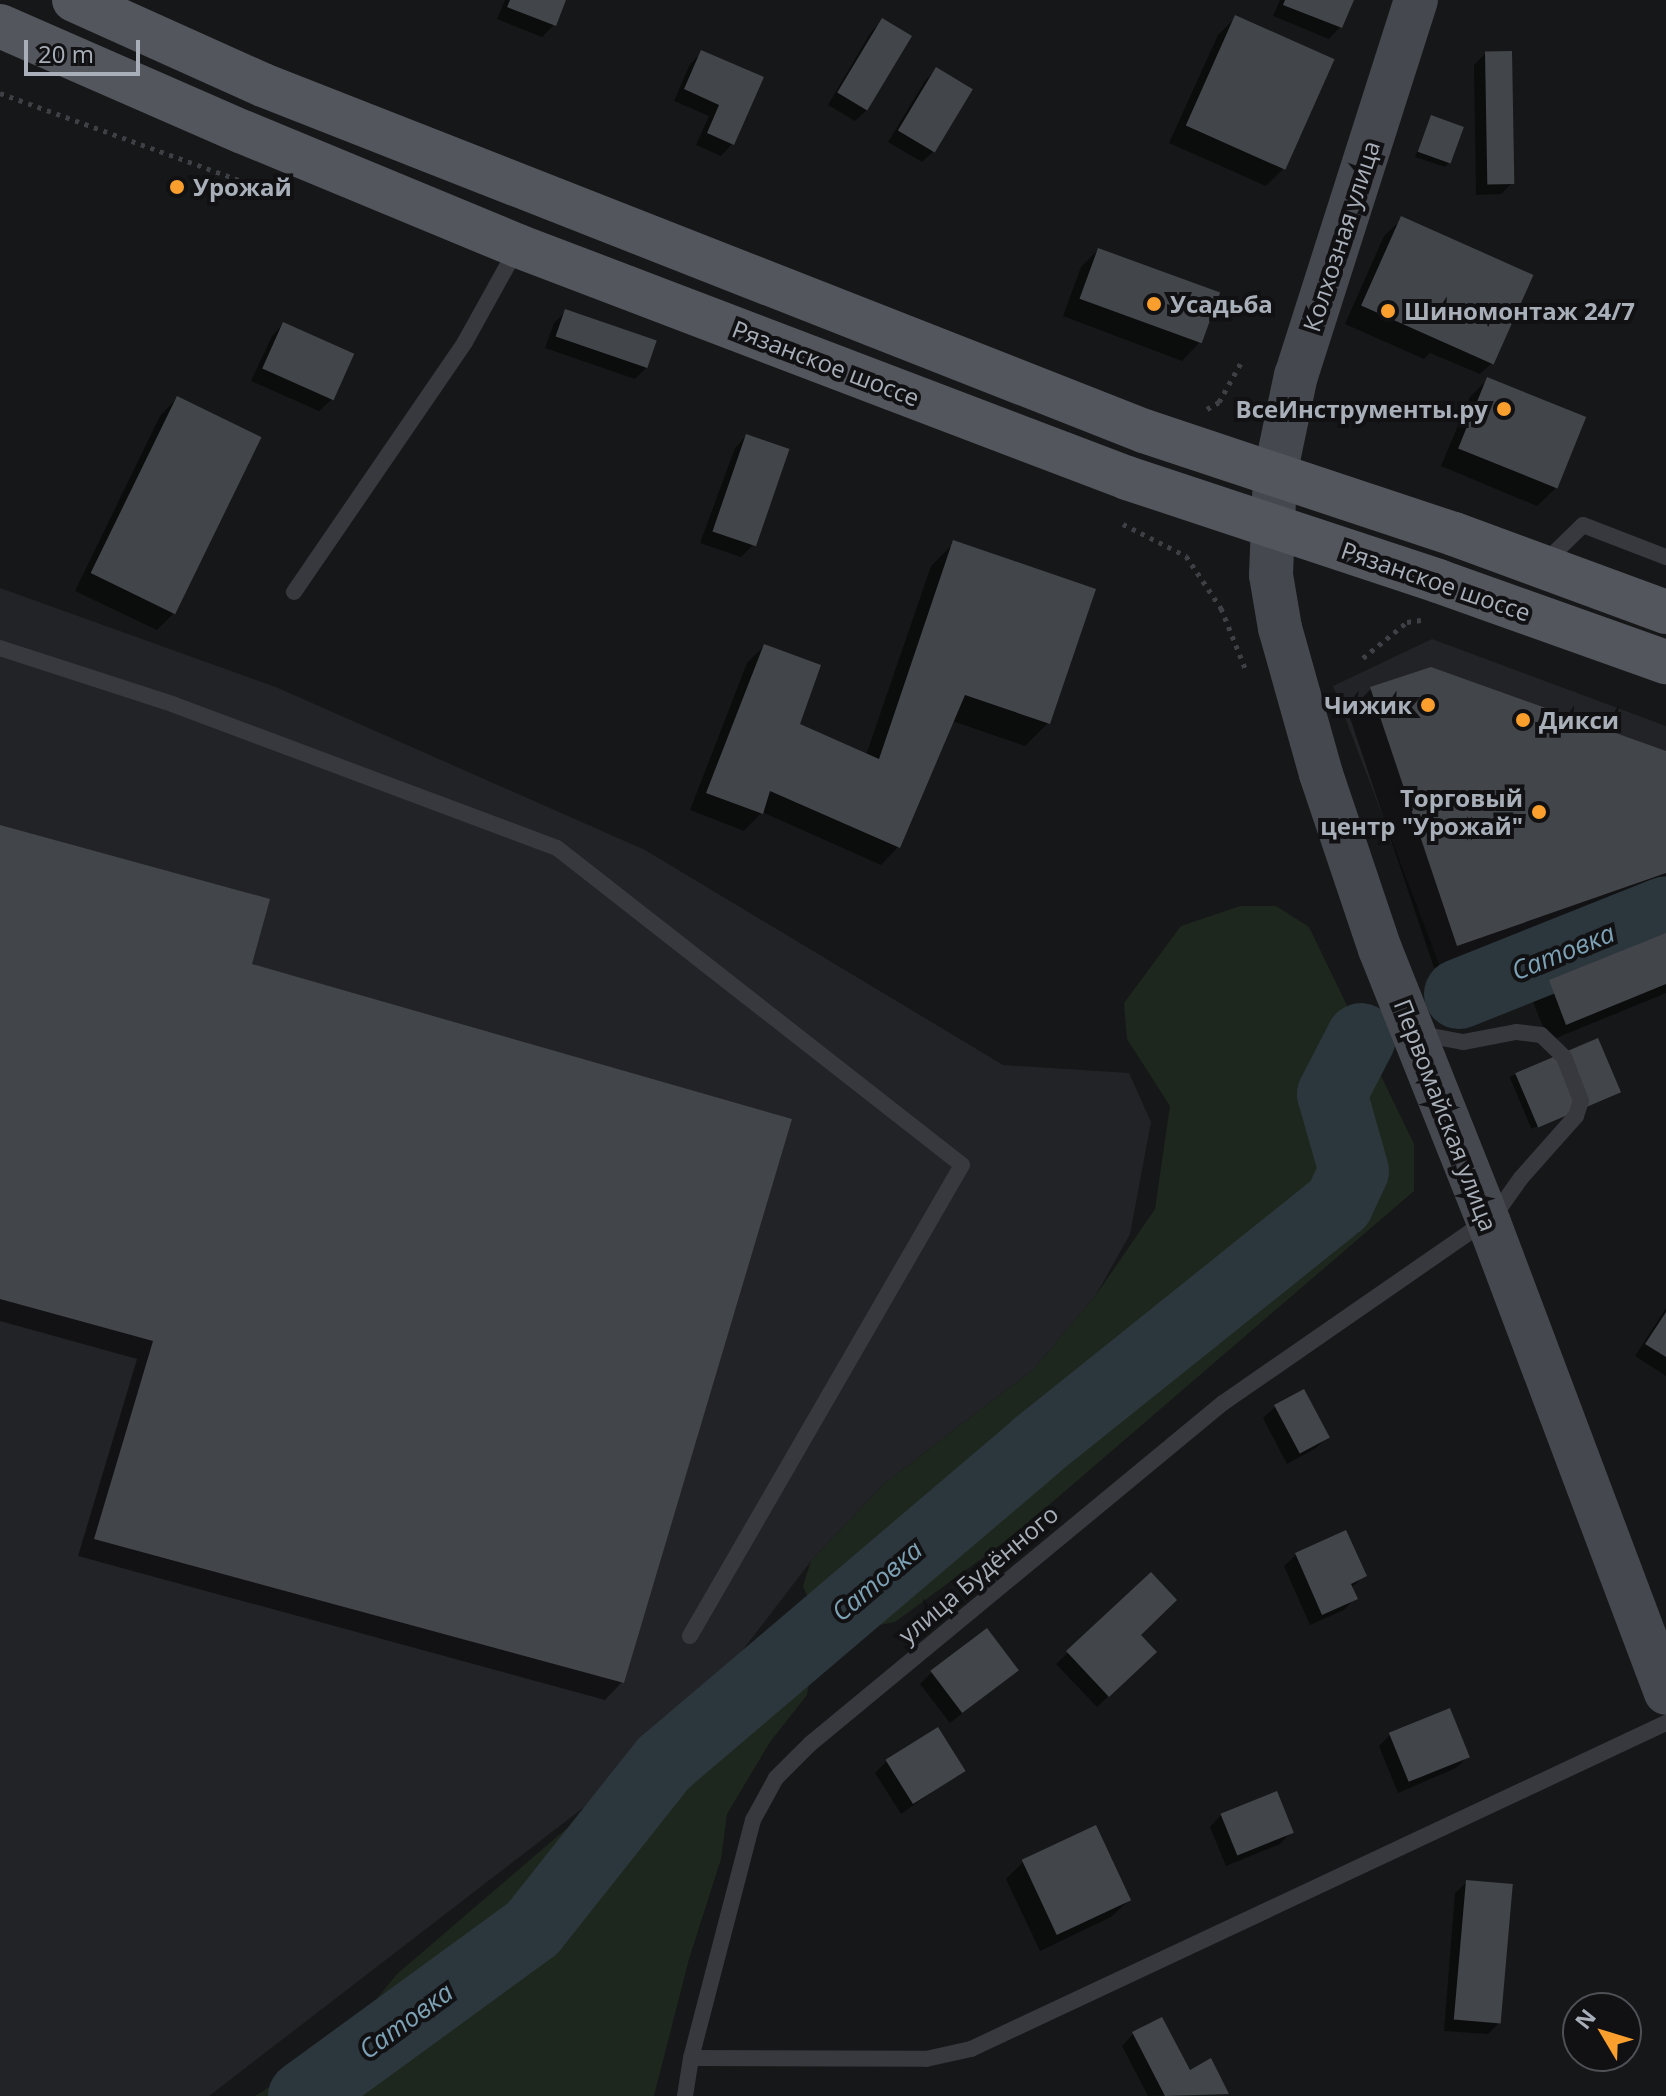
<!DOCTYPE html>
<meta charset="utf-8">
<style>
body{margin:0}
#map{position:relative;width:1666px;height:2096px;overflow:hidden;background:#161718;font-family:"Open Sans",sans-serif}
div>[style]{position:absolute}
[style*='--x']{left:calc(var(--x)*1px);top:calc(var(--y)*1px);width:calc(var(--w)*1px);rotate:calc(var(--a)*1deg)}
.built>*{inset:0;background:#222326}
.green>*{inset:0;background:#1e271e}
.shadow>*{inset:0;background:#0007;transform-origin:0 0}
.river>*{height:70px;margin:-35px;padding:0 35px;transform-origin:35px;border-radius:35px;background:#2c373d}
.building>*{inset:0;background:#424549;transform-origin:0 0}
.path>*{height:5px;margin-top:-2.5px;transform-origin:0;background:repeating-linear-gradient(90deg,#3d4045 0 4px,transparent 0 10px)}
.lane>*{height:16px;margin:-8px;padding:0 8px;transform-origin:8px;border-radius:8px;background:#37393e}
.secondary>*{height:44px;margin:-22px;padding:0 22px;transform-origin:22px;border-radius:22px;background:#45484e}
.primary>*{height:44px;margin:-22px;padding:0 22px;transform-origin:22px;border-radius:22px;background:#53565d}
.dots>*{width:22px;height:22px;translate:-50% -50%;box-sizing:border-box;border:4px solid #111113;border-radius:50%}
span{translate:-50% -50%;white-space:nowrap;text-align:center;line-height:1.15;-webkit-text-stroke:8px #111113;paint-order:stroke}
.poi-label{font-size:24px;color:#a8afb9;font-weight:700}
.left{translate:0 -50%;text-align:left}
.right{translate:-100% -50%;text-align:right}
.street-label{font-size:24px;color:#a8afb9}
.water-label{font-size:26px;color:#7da1b5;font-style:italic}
.north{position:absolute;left:1562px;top:1992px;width:80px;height:80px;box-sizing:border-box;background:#111113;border:2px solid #4d5055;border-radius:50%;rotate:308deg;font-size:22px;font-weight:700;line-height:32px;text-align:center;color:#a8afb9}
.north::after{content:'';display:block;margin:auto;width:28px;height:36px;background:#fa9f2d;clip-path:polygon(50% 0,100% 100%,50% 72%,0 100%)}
.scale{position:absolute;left:24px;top:40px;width:116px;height:36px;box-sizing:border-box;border:4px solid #a8afb9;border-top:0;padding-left:10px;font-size:24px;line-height:28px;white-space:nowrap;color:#a8afb9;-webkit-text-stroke:6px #111113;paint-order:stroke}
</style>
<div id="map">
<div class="built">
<div style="clip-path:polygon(0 588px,278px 688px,645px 850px,1003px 1065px,1129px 1073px,1151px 1122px,1130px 1234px,1096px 1295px,1034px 1369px,885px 1483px,811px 1561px,703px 1702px,657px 1751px,209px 2096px,0 2096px)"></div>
<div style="clip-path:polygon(1432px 639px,1666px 726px,1666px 890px,1446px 982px,1333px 686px)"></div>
</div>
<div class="green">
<div style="clip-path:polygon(1240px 906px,1276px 906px,1309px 927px,1414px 1144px,1414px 1191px,1014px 1535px,895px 1622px,844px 1632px,811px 1606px,803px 1586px,811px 1561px,885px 1483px,1034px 1369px,1096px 1295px,1155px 1209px,1170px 1106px,1127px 1039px,1124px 1003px,1181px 926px)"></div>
<div style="clip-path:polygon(782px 1642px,812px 1667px,807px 1695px,770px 1742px,727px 1814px,721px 1859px,689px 1959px,654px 2096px,255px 2096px,318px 2056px,361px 2018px,397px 1974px,657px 1751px,709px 1696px,752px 1659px)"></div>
</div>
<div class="shadow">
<div style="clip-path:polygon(505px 0,564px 0,554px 25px,542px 37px,497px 19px)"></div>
<div style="clip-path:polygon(1280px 0,1351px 0,1340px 27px,1329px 39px,1273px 16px)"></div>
<div style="clip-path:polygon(1235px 18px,1283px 169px,1266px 186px,1169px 143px,1218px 35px)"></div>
<div style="clip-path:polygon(882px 20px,867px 110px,855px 121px,828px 105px,871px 32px)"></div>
<div style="clip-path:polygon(702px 52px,732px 144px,721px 156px,696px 145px,709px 116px,674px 101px,690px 64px)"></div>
<div style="clip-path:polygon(1485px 54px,1512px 183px,1501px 194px,1476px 195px,1474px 65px)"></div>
<div style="clip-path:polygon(936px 69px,934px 151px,922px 162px,888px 142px,925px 81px)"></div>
<div style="clip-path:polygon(1431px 118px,1450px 162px,1445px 167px,1415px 157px)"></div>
<div style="clip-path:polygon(1402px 219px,1492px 363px,1480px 374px,1430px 353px,1424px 359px,1345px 324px,1384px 236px)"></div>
<div style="clip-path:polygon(1098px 250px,1199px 343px,1182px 361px,1063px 316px,1081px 267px)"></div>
<div style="clip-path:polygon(566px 311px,646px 368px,635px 379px,545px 348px,554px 323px)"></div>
<div style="clip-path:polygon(283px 324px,331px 400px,319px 411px,251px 381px,272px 336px)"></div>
<div style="clip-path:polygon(1488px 379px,1555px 489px,1537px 506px,1441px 466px,1470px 397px)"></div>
<div style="clip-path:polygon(177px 398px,174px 613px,157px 630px,75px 591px,160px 416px)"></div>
<div style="clip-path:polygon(746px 436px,752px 546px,741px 557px,700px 543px,735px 448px)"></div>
<div style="clip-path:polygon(954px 543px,1048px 723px,1025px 746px,952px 721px,898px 847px,881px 865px,762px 812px,744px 831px,690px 810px,747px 663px,764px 646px,797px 725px,866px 755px,931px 566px)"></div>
<div style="clip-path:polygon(1371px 689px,1666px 753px,1666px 886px,1434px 968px,1348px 712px)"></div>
<div style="clip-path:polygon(0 827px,249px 966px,622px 1682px,605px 1700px,78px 1556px,137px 1359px,0 1321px)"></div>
<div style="clip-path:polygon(1666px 935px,1666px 993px,1549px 1041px,1532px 1000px,1550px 982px)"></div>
<div style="left:1597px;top:1040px;width:56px;height:95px;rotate:67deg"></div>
<div style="clip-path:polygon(1666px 1308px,1666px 1376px,1635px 1356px)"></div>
<div style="clip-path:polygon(1303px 1392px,1327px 1437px,1316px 1448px,1287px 1464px,1263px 1418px,1275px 1407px)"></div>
<div style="clip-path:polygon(1345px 1533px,1364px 1576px,1351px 1588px,1355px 1598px,1344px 1610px,1310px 1625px,1284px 1566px,1296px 1555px)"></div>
<div style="clip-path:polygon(1150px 1575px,1139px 1635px,1154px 1652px,1097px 1707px,1056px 1664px)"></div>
<div style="clip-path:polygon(1017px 1670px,950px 1723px,920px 1684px,932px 1672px)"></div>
<div style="clip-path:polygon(1390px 1735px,1467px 1757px,1456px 1768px,1398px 1793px,1379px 1746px)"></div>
<div style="clip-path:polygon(886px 1762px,963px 1770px,901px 1814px,875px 1773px)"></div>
<div style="clip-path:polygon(1221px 1815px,1291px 1832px,1280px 1844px,1226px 1866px,1210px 1827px)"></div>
<div style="clip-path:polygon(1023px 1862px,1129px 1900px,1111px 1917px,1040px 1951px,1006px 1879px)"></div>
<div style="clip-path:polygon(1467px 1882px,1499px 2023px,1488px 2034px,1444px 2031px,1455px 1893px)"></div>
<div style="clip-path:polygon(1133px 2034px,1189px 2073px,1227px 2093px,1148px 2096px,1122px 2046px)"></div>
</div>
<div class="river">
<div style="--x:1459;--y:994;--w:223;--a:-21.8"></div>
<div style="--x:303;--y:2096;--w:285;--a:-36.1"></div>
<div style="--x:533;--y:1928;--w:211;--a:-51.6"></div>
<div style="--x:664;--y:1763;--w:489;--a:-40.4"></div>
<div style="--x:1036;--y:1446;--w:388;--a:-38.7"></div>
<div style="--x:1339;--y:1203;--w:35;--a:-65"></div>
<div style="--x:1354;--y:1171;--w:80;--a:-105.9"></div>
<div style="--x:1332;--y:1094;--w:63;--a:-62.6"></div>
</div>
<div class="building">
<div style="clip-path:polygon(510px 0,566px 0,556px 26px,507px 7px)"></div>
<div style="clip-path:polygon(1285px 0,1354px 0,1342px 28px,1283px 5px)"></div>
<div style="left:1235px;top:15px;width:109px;height:121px;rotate:24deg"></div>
<div style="left:882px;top:18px;width:35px;height:87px;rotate:31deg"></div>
<div style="clip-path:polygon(701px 50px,764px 77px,734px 145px,707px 133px,719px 105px,684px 89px)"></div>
<div style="left:1512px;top:51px;width:133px;height:27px;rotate:89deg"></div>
<div style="left:936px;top:67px;width:43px;height:74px;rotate:31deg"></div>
<div style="left:1431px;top:115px;width:35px;height:39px;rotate:20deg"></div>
<div style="left:1401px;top:216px;width:145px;height:98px;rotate:24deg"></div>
<div style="left:1098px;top:248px;width:130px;height:54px;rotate:20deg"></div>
<div style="left:565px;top:309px;width:97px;height:29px;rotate:19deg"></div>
<div style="left:283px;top:322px;width:78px;height:51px;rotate:24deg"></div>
<div style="left:1487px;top:377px;width:107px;height:77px;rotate:22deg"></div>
<div style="left:177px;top:396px;width:94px;height:197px;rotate:26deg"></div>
<div style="left:746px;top:434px;width:46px;height:103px;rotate:19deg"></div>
<div style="clip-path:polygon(953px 540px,1096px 589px,1050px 724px,965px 695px,900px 848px,770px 791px,763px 814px,706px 793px,764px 644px,821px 665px,800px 724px,879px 759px)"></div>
<div style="clip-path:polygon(1431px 667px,1666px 751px,1666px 873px,1457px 946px,1370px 687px)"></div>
<div style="clip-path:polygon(0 825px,270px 899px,252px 964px,792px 1119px,624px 1683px,94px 1539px,153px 1341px,0 1299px)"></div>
<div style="clip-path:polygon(1666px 933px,1666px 984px,1566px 1025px,1549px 980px)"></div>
<div style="left:1598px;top:1038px;width:59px;height:90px;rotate:67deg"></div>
<div style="clip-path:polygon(1666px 1312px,1666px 1357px,1645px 1344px)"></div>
<div style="left:1304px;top:1389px;width:55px;height:34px;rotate:62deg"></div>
<div style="clip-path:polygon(1346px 1530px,1367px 1576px,1351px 1584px,1358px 1599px,1322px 1615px,1295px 1553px)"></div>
<div style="clip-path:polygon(1151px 1572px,1177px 1600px,1141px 1635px,1157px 1652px,1109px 1697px,1066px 1651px)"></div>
<div style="left:987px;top:1628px;width:53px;height:71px;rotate:53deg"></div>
<div style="left:1450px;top:1708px;width:53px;height:66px;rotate:68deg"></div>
<div style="left:938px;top:1727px;width:52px;height:62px;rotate:58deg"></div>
<div style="left:1277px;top:1791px;width:45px;height:61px;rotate:68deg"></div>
<div style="left:1096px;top:1825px;width:83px;height:82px;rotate:65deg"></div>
<div style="left:1466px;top:1880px;width:47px;height:140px;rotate:5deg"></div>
<div style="clip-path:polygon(1162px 2017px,1190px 2070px,1211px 2058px,1229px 2094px,1165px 2096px,1132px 2032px)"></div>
</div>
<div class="path">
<div style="--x:0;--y:93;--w:269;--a:20"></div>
<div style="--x:1207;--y:409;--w:14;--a:-30"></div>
<div style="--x:1219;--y:402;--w:49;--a:-60.8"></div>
<div style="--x:1123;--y:524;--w:71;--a:26.9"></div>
<div style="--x:1186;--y:556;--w:63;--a:56.1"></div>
<div style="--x:1221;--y:608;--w:65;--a:68.2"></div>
<div style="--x:1363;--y:658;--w:57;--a:-39.3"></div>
<div style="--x:1407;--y:622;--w:14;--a:-8"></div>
</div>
<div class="lane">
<div style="--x:1545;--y:562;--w:53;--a:-44.2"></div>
<div style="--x:1583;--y:525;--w:89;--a:21.1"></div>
<div style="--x:294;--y:592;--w:303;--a:-55.6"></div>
<div style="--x:465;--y:342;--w:107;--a:-61"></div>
<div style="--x:0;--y:648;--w:181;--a:18"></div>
<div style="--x:172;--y:704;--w:411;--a:20.5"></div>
<div style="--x:557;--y:848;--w:514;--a:38.05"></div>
<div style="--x:962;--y:1165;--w:544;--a:120.01"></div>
<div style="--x:691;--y:2058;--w:235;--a:0.2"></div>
<div style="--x:926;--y:2059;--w:46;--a:-12.5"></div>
<div style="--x:971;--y:2049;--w:768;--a:-25.13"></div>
<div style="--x:685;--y:2096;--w:38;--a:-81"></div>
<div style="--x:691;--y:2058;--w:246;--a:-75.4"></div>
<div style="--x:753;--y:1820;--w:48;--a:-61.3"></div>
<div style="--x:776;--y:1778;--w:48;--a:-45"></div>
<div style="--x:810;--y:1744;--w:536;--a:-39.55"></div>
<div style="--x:1223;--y:1403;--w:300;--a:-34.7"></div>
<div style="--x:1470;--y:1232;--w:21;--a:-25"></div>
<div style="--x:1489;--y:1223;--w:55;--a:-54.6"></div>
<div style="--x:1521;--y:1178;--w:83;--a:-48.4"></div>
<div style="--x:1576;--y:1116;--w:16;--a:-72"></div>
<div style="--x:1581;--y:1101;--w:47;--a:-111.1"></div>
<div style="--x:1564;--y:1057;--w:32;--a:-136"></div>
<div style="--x:1541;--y:1035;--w:25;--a:-173"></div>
<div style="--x:1516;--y:1032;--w:54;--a:169.3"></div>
<div style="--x:1463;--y:1042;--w:44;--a:-169.5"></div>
</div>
<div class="secondary">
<div style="--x:1416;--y:0;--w:394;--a:107.7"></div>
<div style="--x:1296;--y:375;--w:102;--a:101.9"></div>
<div style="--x:1275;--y:475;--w:100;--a:92.3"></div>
<div style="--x:1271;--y:575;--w:54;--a:80.4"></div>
<div style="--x:1280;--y:628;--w:152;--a:74.3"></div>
<div style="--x:1321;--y:774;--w:185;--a:71.4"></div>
<div style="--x:1380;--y:949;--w:295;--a:68.3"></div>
<div style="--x:1489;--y:1223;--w:502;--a:69.36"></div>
</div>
<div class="primary">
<div style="--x:74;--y:0;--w:207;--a:24.2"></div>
<div style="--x:263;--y:85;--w:947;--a:21.44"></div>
<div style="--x:1144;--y:431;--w:327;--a:18.4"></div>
<div style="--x:1454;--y:534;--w:226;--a:20.2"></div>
<div style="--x:0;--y:26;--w:265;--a:23.6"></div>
<div style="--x:243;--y:132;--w:298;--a:22.5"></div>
<div style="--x:518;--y:246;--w:652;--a:20.85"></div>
<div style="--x:1127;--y:478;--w:328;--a:18.3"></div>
<div style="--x:1438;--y:581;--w:242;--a:19.6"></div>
</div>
<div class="dots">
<div style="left:177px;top:187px;background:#fa9f2d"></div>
<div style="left:1154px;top:304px;background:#fa9f2d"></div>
<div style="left:1388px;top:311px;background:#fa9f2d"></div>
<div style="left:1504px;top:409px;background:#fa9f2d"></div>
<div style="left:1428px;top:705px;background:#fa9f2d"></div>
<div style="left:1523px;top:720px;background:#fa9f2d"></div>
<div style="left:1539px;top:812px;background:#fa9f2d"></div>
</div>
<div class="poi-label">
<span class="left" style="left:193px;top:187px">Урожай</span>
<span class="left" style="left:1170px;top:304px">Усадьба</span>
<span class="left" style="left:1404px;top:311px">Шиномонтаж 24/7</span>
<span class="right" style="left:1488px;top:409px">ВсеИнструменты.ру</span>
<span class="right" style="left:1412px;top:705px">Чижик</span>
<span class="left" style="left:1539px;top:720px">Дикси</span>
<span class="right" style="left:1523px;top:812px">Торговый<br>центр "Урожай"</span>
</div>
<div class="street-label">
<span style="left:1341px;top:236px;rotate:-72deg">Колхозная улица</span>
<span style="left:826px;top:363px;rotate:21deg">Рязанское шоссе</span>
<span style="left:1436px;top:581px;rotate:19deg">Рязанское шоссе</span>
<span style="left:1446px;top:1115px;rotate:69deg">Первомайская улица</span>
<span style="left:978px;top:1574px;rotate:-40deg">улица Будённого</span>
</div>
<div class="water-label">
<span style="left:1563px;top:952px;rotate:-22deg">Сатовка</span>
<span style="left:877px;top:1581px;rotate:-40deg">Сатовка</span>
<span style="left:406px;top:2021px;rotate:-36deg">Сатовка</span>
</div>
<div class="north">N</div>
<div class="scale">20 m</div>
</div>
